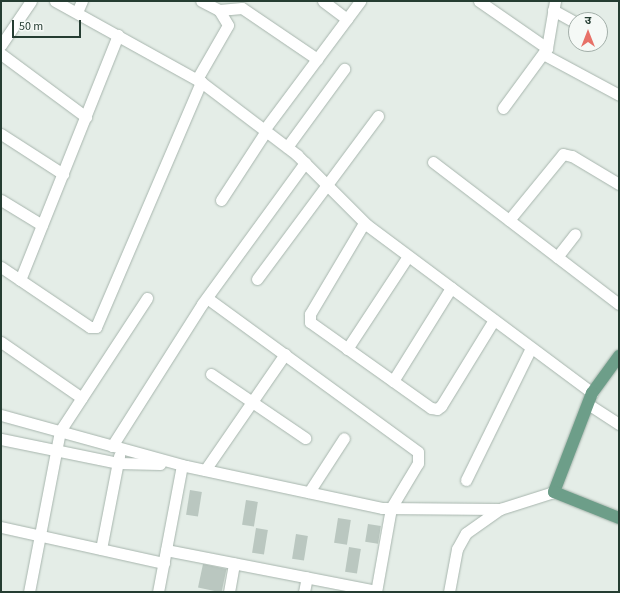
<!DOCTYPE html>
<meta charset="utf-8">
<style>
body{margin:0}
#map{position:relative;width:620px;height:593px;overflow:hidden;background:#e4ede7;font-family:"Source Sans 3","Noto Sans Devanagari",sans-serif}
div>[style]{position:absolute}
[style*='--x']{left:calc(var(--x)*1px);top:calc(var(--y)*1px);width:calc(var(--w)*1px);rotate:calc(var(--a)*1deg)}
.building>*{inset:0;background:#bac7c0;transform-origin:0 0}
.roads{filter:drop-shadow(0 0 1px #a7b5ad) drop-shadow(0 0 1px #a7b5ad)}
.minor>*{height:11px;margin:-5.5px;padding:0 5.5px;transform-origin:5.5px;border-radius:5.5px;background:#fff}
.major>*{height:12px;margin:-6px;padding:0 6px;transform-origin:6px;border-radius:6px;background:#6d9e89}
span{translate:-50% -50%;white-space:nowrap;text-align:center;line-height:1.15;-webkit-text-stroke:4px #f5f9f6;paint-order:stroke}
.frame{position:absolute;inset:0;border:2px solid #253d32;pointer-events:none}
.north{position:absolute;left:568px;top:12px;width:40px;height:40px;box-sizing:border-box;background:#f5f9f6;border:1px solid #a2aea8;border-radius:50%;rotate:0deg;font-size:11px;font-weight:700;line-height:16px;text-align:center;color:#253d32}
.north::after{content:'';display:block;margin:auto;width:14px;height:18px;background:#e77168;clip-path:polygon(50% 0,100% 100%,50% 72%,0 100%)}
.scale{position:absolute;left:12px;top:20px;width:69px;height:18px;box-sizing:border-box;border:2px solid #253d32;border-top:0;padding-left:5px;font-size:12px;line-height:14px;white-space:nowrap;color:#253d32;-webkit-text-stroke:3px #f5f9f6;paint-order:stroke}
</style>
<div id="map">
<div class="building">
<div style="left:190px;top:490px;width:12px;height:25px;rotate:9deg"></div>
<div style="left:246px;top:500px;width:12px;height:25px;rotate:9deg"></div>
<div style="left:338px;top:518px;width:13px;height:25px;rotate:9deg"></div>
<div style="left:368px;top:524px;width:13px;height:18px;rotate:9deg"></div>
<div style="left:256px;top:528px;width:12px;height:25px;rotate:9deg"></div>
<div style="left:296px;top:534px;width:12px;height:25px;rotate:9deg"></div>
<div style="left:349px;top:547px;width:12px;height:25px;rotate:9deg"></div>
<div style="left:203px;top:564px;width:24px;height:24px;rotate:12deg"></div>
</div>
<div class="roads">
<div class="minor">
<div style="--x:55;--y:1;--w:167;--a:29"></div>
<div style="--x:201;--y:82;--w:121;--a:37.2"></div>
<div style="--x:297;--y:155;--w:99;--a:45"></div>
<div style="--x:367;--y:225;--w:281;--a:36.7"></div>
<div style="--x:323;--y:1;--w:30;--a:37"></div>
<div style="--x:479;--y:1;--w:83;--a:34.7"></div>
<div style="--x:219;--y:10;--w:23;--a:-5"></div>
<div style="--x:242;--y:8;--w:91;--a:34.2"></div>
<div style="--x:553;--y:10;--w:26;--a:29"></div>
<div style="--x:77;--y:12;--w:12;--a:-66"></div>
<div style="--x:1;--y:45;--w:53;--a:-55.7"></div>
<div style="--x:1;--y:54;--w:106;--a:36.5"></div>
<div style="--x:543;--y:54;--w:86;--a:28.3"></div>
<div style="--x:197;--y:79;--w:62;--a:-60.1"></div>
<div style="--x:228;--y:25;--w:17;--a:-121"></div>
<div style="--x:219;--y:10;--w:20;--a:-153"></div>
<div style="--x:503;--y:108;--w:74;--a:-53.7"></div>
<div style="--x:547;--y:48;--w:48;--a:-80.3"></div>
<div style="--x:264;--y:130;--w:161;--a:-53.3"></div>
<div style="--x:1;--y:134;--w:74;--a:32.8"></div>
<div style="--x:287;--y:147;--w:97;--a:-53.8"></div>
<div style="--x:433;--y:162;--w:234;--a:37.4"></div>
<div style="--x:1;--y:200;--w:48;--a:31.4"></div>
<div style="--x:221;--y:200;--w:82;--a:-56.9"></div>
<div style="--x:509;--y:220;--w:85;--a:-50.7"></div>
<div style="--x:563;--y:154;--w:9;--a:13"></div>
<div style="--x:572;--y:156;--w:55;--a:30.8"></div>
<div style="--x:364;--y:223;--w:106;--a:120.7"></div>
<div style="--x:310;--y:314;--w:8;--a:90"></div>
<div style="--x:310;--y:322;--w:148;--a:35.4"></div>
<div style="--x:431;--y:408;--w:6;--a:9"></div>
<div style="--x:437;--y:409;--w:5;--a:-37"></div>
<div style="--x:441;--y:406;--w:101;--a:-58.4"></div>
<div style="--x:557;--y:257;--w:29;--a:-52"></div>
<div style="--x:1;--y:267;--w:107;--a:34"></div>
<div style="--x:90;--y:327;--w:6;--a:0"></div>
<div style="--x:96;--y:327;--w:267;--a:-66.8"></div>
<div style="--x:257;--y:279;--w:203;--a:-53.4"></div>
<div style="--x:20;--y:280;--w:264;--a:-68.2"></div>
<div style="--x:207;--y:298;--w:261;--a:36.1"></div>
<div style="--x:418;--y:452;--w:11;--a:90"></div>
<div style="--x:418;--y:463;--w:52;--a:121"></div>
<div style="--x:391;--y:508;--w:85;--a:100.1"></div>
<div style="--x:1;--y:342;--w:98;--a:34.7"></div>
<div style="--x:347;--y:349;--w:111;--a:-56.7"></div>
<div style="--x:211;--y:374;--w:114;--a:34.2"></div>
<div style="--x:393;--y:381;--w:110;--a:-58.1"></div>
<div style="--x:588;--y:404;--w:37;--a:33"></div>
<div style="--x:1;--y:415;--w:192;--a:15.4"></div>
<div style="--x:186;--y:466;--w:200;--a:12.1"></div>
<div style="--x:382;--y:508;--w:118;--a:0.5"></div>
<div style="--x:1;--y:439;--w:119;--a:11.6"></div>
<div style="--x:118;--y:463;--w:42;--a:1.4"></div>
<div style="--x:112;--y:446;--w:168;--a:-57.6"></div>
<div style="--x:202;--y:304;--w:175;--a:-53.9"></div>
<div style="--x:205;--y:470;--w:141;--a:-55.4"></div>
<div style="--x:466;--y:480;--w:147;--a:-63.8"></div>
<div style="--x:309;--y:492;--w:64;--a:-57.1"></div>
<div style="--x:1;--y:527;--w:167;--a:12.5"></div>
<div style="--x:101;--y:549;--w:95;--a:-79"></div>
<div style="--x:166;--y:550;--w:214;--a:11"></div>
<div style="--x:29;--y:592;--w:164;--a:-79.1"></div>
<div style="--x:60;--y:431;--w:159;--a:-56.8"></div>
<div style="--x:158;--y:592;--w:129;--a:-79.3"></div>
<div style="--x:229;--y:592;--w:29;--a:-80"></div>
<div style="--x:304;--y:592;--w:15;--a:-79"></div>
<div style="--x:449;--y:592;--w:44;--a:-79.5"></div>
<div style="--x:457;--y:549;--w:18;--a:-61"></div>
<div style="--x:466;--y:533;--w:42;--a:-35.2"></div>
<div style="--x:500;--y:509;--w:57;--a:-17.5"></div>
</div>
<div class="major">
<div style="--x:619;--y:356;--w:46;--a:126.1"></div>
<div style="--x:592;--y:393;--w:106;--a:111"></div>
<div style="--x:554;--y:492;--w:70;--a:21.8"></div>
</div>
</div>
<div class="frame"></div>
<div class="north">उ</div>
<div class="scale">50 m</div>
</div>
